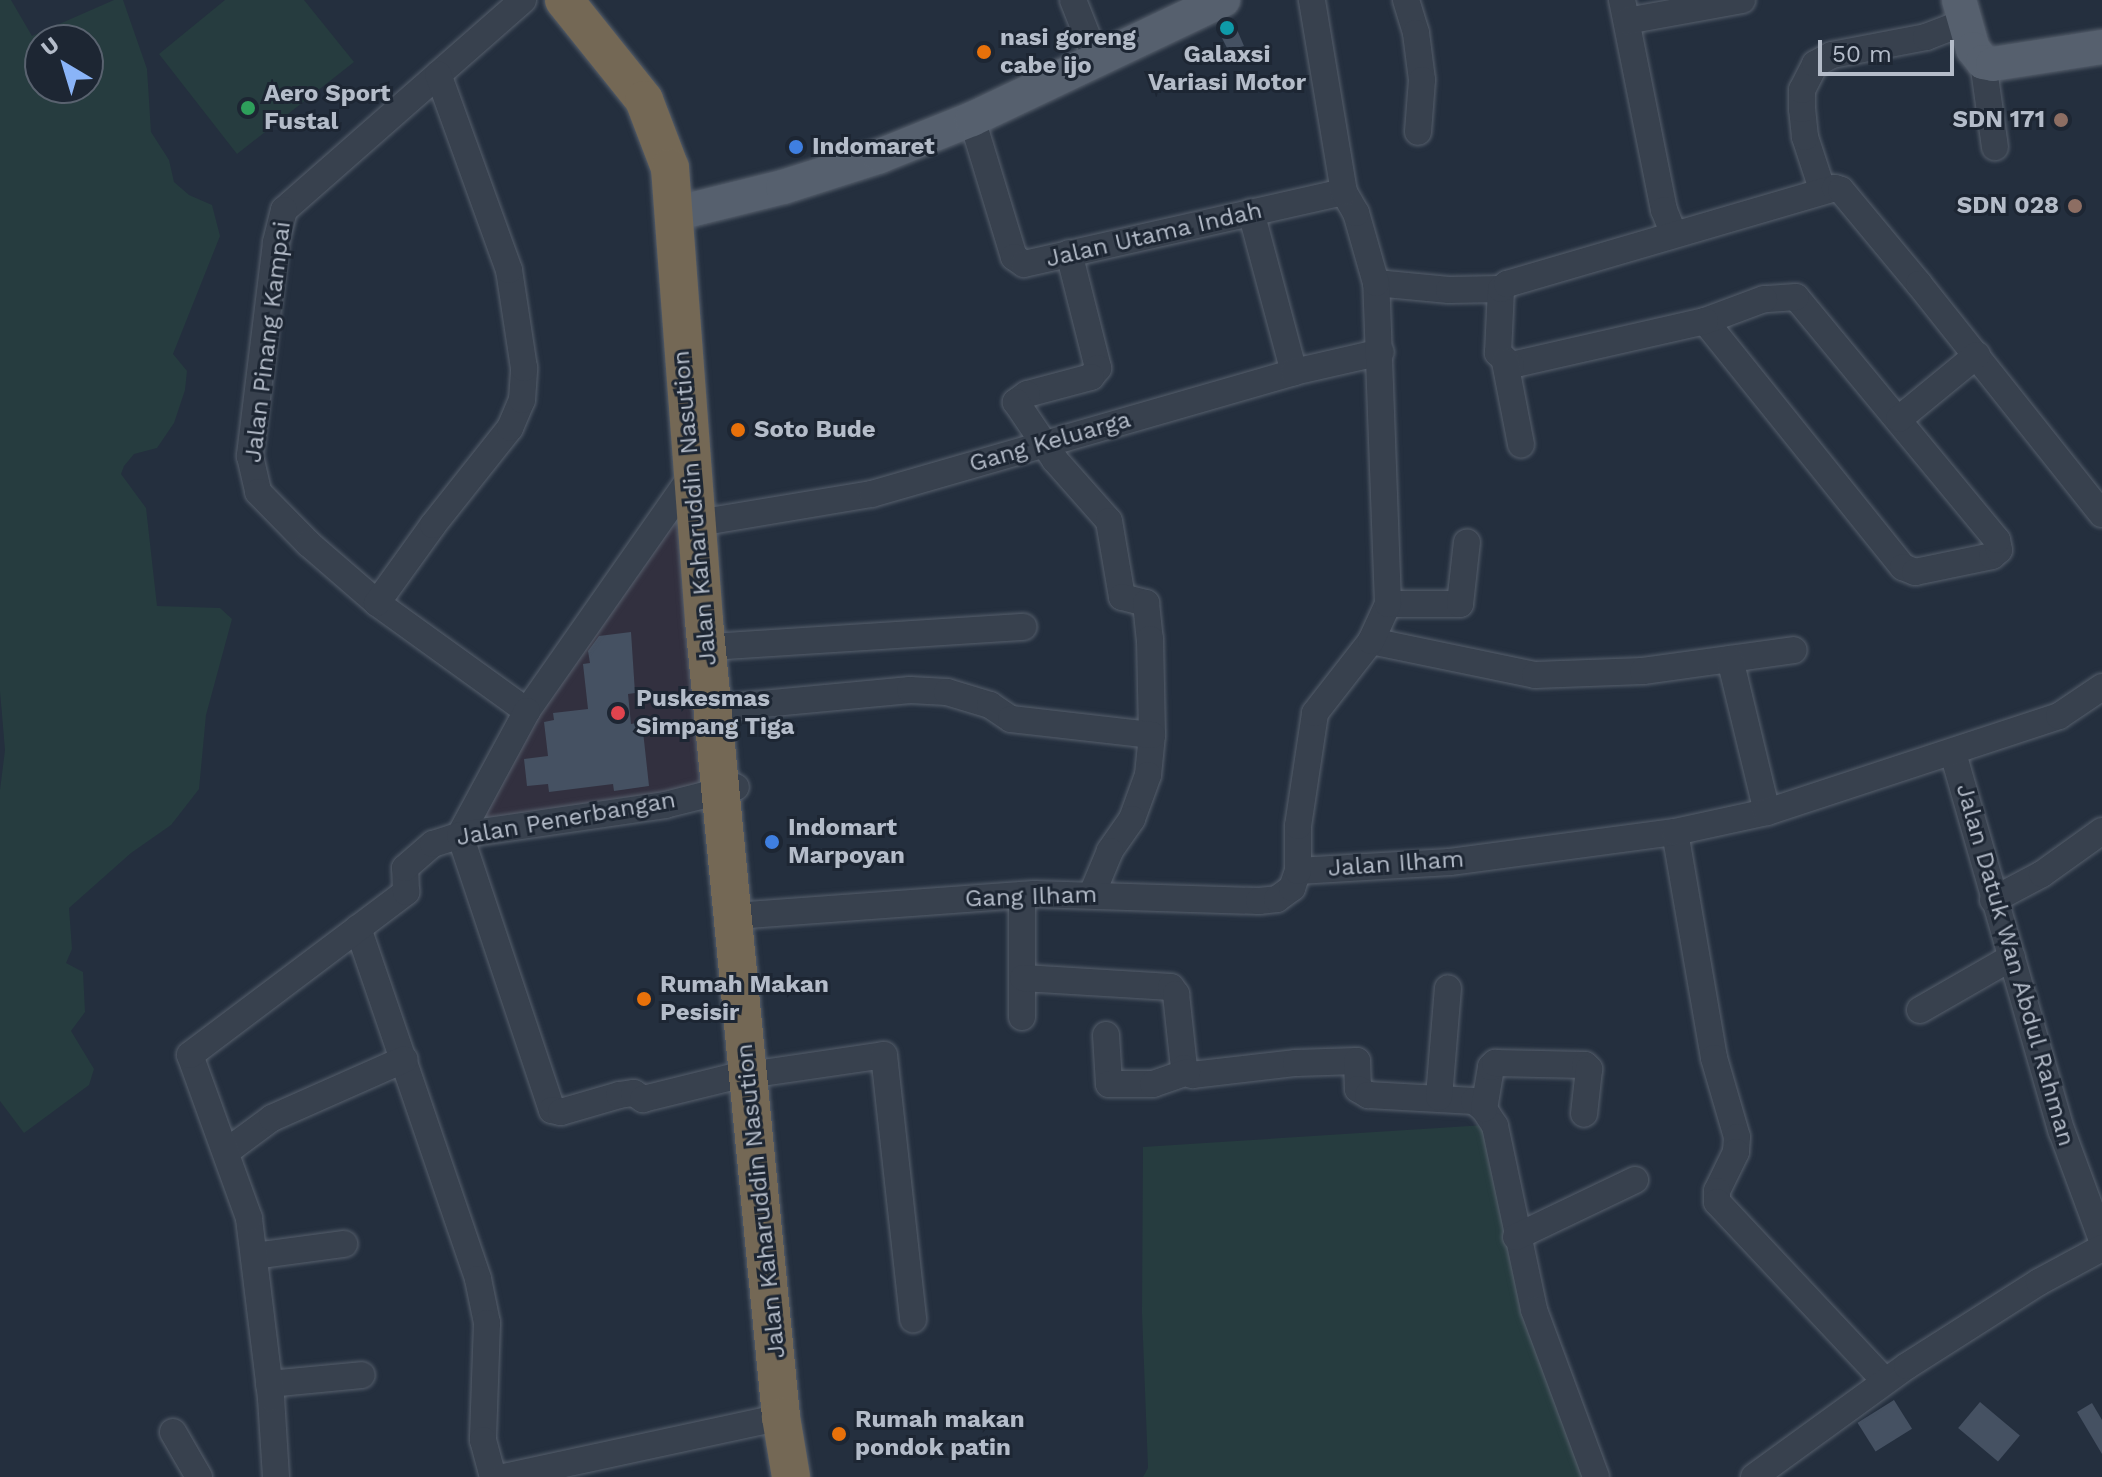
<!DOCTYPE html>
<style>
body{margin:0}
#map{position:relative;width:2102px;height:1477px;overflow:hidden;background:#242f3e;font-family:"Work Sans",sans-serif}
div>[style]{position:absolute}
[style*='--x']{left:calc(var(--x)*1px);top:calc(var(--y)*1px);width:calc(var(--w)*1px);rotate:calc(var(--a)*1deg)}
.medical>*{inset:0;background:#32303f}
.green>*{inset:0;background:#263c3f}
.building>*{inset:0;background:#455162;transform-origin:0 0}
.roads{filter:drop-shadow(0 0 2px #565f6c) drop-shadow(0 0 2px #565f6c)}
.minor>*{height:26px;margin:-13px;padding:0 13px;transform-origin:13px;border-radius:13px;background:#38414e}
.major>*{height:34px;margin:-17px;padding:0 17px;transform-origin:17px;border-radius:17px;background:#56606e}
.highway>*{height:38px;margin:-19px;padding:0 19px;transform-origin:19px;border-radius:19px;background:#746855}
.dots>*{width:22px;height:22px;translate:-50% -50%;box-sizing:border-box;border:4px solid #1d2633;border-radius:50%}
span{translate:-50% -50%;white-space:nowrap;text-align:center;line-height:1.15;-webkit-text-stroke:6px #1d2633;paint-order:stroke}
.poi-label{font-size:24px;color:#b4bcc9;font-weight:700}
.left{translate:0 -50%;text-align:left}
.right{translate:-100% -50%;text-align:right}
.street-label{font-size:24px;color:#b4bcc9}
.north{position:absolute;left:24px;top:24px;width:80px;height:80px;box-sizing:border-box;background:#1d2633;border:2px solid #59626f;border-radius:50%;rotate:322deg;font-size:22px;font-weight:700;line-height:32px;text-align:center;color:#b4bcc9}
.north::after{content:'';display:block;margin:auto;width:28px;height:36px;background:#8ab4f8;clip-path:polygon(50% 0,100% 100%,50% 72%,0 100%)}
.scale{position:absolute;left:1818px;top:40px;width:136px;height:36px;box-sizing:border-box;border:4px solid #b4bcc9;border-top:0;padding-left:10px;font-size:24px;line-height:28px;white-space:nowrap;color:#b4bcc9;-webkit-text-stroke:6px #1d2633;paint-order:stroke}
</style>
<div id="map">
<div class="medical">
<div style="clip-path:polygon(673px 521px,683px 526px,711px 785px,479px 825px,580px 641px)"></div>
</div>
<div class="green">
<div style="clip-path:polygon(evenodd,0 0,11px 0,32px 36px,114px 0,123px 0,147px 69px,151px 132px,169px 160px,174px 182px,189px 195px,212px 205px,220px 236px,173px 354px,187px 371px,185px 390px,174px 423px,157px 448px,134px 454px,124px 466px,121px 474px,146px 508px,157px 606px,220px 608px,232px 619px,206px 715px,199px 789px,171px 825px,131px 853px,69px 908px,72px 949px,66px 963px,83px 972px,85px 1012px,71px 1031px,94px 1069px,89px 1085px,24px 1133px,0 1101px,0 790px,5px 750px,0 691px,0 0,40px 40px,88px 40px,88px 88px,40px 88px,40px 40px)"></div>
<div style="clip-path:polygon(225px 0,304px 0,354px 62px,237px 154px,159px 54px)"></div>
<div style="clip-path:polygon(1485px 1125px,1587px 1477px,1143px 1477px,1148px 1468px,1142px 1313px,1143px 1147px)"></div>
</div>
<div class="building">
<div style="clip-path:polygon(1232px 18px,1244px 46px,1228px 50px,1216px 26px)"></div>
<div style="clip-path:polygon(631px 632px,635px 693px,628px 694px,631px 724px,642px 722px,649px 786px,614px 791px,613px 784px,549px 792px,548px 784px,527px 786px,524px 759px,548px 756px,544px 722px,554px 720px,553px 713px,588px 709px,583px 664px,590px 663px,588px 651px,599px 636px)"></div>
<div style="left:1894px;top:1400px;width:34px;height:43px;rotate:58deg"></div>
<div style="left:1980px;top:1402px;width:52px;height:34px;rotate:40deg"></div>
<div style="clip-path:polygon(2092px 1403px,2102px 1420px,2102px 1454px,2077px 1412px)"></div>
</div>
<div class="roads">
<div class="minor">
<div style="--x:523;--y:0;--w:318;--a:138.7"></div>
<div style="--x:284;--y:210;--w:34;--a:104"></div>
<div style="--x:276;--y:243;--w:215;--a:97"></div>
<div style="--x:250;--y:456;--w:37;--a:77"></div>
<div style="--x:258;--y:492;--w:73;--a:45.6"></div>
<div style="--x:309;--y:544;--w:90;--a:40.9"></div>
<div style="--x:377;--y:603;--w:185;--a:35.8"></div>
<div style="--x:1073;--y:0;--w:62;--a:68.4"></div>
<div style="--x:1406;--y:0;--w:34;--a:73"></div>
<div style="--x:1416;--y:33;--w:47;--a:82.7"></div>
<div style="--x:1422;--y:80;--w:52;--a:94.4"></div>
<div style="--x:1622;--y:0;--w:214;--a:78.7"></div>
<div style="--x:1664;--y:210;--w:24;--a:68"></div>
<div style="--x:1627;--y:21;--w:117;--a:-10.3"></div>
<div style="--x:1983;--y:62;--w:86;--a:82"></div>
<div style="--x:972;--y:119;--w:144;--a:73.1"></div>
<div style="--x:1014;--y:257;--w:12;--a:35"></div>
<div style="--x:1024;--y:264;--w:328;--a:-12.7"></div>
<div style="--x:1822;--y:189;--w:55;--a:-108.1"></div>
<div style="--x:1805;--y:137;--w:28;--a:-96"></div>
<div style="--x:1802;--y:109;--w:19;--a:-90"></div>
<div style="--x:1802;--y:90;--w:29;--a:-63"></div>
<div style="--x:1815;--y:64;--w:19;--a:-28"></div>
<div style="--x:1832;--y:55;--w:96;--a:-10.8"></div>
<div style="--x:1926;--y:37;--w:40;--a:-21"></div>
<div style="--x:1251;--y:212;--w:166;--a:75"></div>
<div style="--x:1069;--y:253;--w:119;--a:75.8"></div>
<div style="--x:1098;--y:368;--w:11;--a:128"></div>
<div style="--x:1091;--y:377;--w:66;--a:165.1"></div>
<div style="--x:1027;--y:394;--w:14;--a:144"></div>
<div style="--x:1016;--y:402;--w:70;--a:56.1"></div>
<div style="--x:1055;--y:460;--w:81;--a:48.5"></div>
<div style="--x:1109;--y:521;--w:77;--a:80.3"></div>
<div style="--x:1122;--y:597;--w:25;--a:14"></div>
<div style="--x:1146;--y:603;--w:36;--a:84"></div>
<div style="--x:1150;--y:639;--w:96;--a:88.8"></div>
<div style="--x:1152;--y:735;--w:40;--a:95.7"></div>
<div style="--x:1148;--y:775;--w:47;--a:110"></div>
<div style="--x:1132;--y:819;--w:39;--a:125"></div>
<div style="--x:1110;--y:851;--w:47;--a:112.7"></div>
<div style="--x:1376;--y:283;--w:73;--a:5.5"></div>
<div style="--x:1449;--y:290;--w:52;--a:-1.1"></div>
<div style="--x:1705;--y:321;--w:316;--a:51.2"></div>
<div style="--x:1903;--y:567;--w:13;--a:23"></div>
<div style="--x:1915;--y:572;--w:79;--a:-11.7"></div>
<div style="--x:1992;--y:556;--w:9;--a:-41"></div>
<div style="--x:1999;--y:550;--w:10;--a:-101"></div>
<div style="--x:1997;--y:540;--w:315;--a:-129.6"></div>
<div style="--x:1796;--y:297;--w:32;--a:176"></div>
<div style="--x:1764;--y:299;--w:63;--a:159.6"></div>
<div style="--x:1705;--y:321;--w:199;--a:167.2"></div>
<div style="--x:1511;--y:365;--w:18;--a:-137"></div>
<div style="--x:1498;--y:353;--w:64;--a:-87.3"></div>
<div style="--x:1501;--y:289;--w:8;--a:-40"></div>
<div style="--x:1507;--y:284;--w:342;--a:-16.3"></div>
<div style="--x:1835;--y:188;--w:6;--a:18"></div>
<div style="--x:1841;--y:190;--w:122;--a:50.3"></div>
<div style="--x:1919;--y:284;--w:294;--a:51.5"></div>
<div style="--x:1505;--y:362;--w:84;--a:79"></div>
<div style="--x:1899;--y:419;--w:101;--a:-39.4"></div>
<div style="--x:695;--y:471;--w:293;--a:125"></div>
<div style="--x:527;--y:711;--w:141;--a:118.4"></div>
<div style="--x:460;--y:835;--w:290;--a:71.5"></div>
<div style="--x:552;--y:1110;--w:9;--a:13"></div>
<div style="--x:561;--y:1112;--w:60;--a:-16.3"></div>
<div style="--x:619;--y:1095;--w:15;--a:-8"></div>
<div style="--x:634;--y:1093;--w:11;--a:34"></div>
<div style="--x:643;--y:1099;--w:108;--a:-13.9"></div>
<div style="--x:716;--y:520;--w:158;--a:-9.5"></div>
<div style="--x:872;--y:494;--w:439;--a:-16.1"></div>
<div style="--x:1294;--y:372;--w:89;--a:-12.9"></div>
<div style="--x:377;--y:603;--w:96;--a:-54.3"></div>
<div style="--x:433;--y:525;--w:124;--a:-51.6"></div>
<div style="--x:510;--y:428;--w:30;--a:-67"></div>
<div style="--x:522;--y:400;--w:32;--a:-86"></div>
<div style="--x:524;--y:368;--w:99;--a:-98.7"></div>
<div style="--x:509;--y:270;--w:208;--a:-109.9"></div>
<div style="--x:1388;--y:604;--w:72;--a:0"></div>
<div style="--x:1460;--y:604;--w:62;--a:-83.6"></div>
<div style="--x:1371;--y:641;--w:167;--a:11.7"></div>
<div style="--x:1535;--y:675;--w:108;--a:-2.1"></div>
<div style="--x:1643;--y:671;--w:152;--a:-7.9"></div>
<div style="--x:727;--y:646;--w:297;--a:-3.7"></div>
<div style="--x:1730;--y:659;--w:157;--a:76.4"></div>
<div style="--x:731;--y:707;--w:180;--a:-5.4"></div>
<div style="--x:910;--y:690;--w:37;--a:3"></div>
<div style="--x:947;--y:692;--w:45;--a:16.8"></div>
<div style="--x:990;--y:705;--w:25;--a:34"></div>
<div style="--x:1011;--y:719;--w:142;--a:6.5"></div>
<div style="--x:1953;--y:753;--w:394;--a:74"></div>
<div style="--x:2062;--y:1132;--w:115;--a:69.7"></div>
<div style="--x:1675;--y:832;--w:229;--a:80.2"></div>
<div style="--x:1714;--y:1058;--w:82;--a:73.8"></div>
<div style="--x:1737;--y:1137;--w:15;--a:94"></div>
<div style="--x:1736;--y:1152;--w:43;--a:116"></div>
<div style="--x:1717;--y:1191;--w:11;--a:90"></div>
<div style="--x:1717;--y:1202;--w:245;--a:46.8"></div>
<div style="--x:1298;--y:871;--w:152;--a:-3.4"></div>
<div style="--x:1450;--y:862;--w:227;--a:-7.6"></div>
<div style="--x:1675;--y:832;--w:94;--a:-12.3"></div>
<div style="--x:1767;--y:812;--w:307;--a:-18.2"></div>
<div style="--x:2059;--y:716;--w:52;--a:-34"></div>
<div style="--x:1022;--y:895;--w:122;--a:90"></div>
<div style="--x:1993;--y:900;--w:55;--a:-28"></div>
<div style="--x:2042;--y:874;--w:74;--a:-35.6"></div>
<div style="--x:748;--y:915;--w:287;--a:-4.2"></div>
<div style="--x:1034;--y:894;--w:225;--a:1.8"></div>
<div style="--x:1259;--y:901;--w:18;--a:-6"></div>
<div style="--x:1277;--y:899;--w:19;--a:-36"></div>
<div style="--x:1292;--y:888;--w:18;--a:-71"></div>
<div style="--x:1298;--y:871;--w:45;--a:-90"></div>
<div style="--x:1298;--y:826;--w:114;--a:-81.4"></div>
<div style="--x:1315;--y:713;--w:91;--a:-52.1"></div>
<div style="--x:1371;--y:641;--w:41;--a:-65.3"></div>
<div style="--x:1388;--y:604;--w:321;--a:-92.1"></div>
<div style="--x:1376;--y:283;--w:73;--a:-105.9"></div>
<div style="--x:1356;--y:213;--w:24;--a:-120"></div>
<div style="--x:1344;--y:192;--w:195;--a:-99.5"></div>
<div style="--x:358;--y:928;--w:371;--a:71.1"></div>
<div style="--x:478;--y:1279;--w:45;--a:78.4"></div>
<div style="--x:487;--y:1323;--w:117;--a:92"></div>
<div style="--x:483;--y:1440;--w:38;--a:75"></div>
<div style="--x:1023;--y:978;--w:148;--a:3.5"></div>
<div style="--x:1171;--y:987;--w:9;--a:54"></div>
<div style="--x:1176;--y:994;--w:74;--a:83.8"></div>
<div style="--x:1184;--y:1068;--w:11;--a:41"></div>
<div style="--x:1192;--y:1075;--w:105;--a:-6.6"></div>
<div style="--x:1296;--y:1063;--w:61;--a:-1.9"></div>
<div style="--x:1357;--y:1061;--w:28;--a:88"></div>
<div style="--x:1358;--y:1089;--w:12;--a:31"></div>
<div style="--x:1368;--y:1095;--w:106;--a:3.2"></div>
<div style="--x:1474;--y:1101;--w:13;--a:39"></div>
<div style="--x:1484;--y:1109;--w:20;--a:57"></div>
<div style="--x:1495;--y:1126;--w:188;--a:78"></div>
<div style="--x:1534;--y:1310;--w:178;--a:69.6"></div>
<div style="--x:1920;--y:1010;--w:106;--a:-29.9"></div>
<div style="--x:1106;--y:1035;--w:49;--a:86.5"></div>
<div style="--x:1109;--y:1084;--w:44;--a:0"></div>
<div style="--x:1153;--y:1084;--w:36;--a:-19"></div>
<div style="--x:769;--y:1072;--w:116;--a:-8.4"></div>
<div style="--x:884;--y:1055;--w:266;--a:83.7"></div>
<div style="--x:1439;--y:1097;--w:109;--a:-85.3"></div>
<div style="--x:1484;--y:1109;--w:43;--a:-80.5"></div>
<div style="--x:1491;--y:1067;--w:6;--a:-45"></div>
<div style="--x:1495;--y:1063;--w:90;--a:1.3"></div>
<div style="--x:1585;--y:1065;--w:6;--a:45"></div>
<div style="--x:1589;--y:1069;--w:45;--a:96.3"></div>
<div style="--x:226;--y:1152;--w:57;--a:-36.5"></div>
<div style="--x:272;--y:1118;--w:145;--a:-23.9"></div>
<div style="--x:1516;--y:1237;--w:132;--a:-25.6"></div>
<div style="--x:255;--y:1256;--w:90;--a:-7.7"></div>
<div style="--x:269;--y:1384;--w:93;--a:-5.5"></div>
<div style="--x:173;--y:1432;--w:52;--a:60"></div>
<div style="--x:276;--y:1477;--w:79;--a:-93.6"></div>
<div style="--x:271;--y:1398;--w:181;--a:-97"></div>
<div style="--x:249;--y:1218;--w:173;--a:-109.9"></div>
<div style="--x:190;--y:1055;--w:271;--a:-37"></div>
<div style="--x:406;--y:892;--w:24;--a:-92"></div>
<div style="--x:405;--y:868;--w:37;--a:-41"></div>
<div style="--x:433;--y:844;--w:28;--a:-18"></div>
<div style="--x:460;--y:835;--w:207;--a:-8.3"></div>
<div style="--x:665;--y:805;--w:73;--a:-14.2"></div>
<div style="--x:504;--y:1477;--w:283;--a:-12.2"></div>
<div style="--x:1754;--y:1477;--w:189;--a:-36"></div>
<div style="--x:1907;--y:1366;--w:156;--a:-32.5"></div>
<div style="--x:2039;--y:1282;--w:72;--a:-28.4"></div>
</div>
<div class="major">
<div style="--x:1959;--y:0;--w:51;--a:74.1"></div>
<div style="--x:1973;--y:49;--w:16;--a:52"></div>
<div style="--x:1983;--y:62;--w:10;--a:11"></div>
<div style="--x:1993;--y:64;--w:110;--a:-8.9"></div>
<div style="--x:674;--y:214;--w:112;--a:-13.9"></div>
<div style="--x:783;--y:187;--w:102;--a:-17.7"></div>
<div style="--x:880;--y:156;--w:99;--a:-21.9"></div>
<div style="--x:972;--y:119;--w:278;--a:-25.4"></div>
</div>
<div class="highway">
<div style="--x:564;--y:0;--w:128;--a:51.3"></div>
<div style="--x:644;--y:100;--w:73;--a:69.1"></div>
<div style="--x:670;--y:168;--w:454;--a:85.7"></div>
<div style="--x:704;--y:621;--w:800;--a:84.47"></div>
<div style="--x:781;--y:1417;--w:61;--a:80.5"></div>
</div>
</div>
<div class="dots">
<div style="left:1227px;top:28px;background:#0f9aa8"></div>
<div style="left:984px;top:52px;background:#e8710a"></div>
<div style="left:248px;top:108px;background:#2e9e5b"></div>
<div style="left:2061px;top:120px;background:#8d6e63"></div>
<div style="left:796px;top:147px;background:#3f7fe0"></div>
<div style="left:2075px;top:206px;background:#8d6e63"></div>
<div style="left:738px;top:430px;background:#e8710a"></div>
<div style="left:618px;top:713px;background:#e0444e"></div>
<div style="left:772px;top:842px;background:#3f7fe0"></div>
<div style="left:644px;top:999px;background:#e8710a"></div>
<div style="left:839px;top:1434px;background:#e8710a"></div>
</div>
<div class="poi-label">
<span class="left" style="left:1000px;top:52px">nasi goreng<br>cabe ijo</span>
<span style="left:1227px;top:69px">Galaxsi<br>Variasi Motor</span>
<span class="left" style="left:264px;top:108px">Aero Sport<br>Fustal</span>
<span class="right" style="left:2045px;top:120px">SDN 171</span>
<span class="left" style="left:812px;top:147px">Indomaret</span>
<span class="right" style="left:2059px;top:206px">SDN 028</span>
<span class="left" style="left:754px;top:430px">Soto Bude</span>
<span class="left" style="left:636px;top:713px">Puskesmas<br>Simpang Tiga</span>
<span class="left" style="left:788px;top:842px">Indomart<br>Marpoyan</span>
<span class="left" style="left:660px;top:999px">Rumah Makan<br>Pesisir</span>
<span class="left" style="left:855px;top:1434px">Rumah makan<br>pondok patin</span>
</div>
<div class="street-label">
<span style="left:1154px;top:235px;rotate:-13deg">Jalan Utama Indah</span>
<span style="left:268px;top:342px;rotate:-83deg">Jalan Pinang Kampai</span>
<span style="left:1050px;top:442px;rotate:-16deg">Gang Keluarga</span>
<span style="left:695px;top:508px;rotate:-95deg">Jalan Kaharuddin Nasution</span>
<span style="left:566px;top:819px;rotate:-10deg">Jalan Penerbangan</span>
<span style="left:1396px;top:864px;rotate:-4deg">Jalan Ilham</span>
<span style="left:1031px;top:897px;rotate:-2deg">Gang Ilham</span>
<span style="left:2015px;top:965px;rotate:74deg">Jalan Datuk Wan Abdul Rahman</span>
<span style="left:761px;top:1201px;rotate:-96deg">Jalan Kaharuddin Nasution</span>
</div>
<div class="north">U</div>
<div class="scale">50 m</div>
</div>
